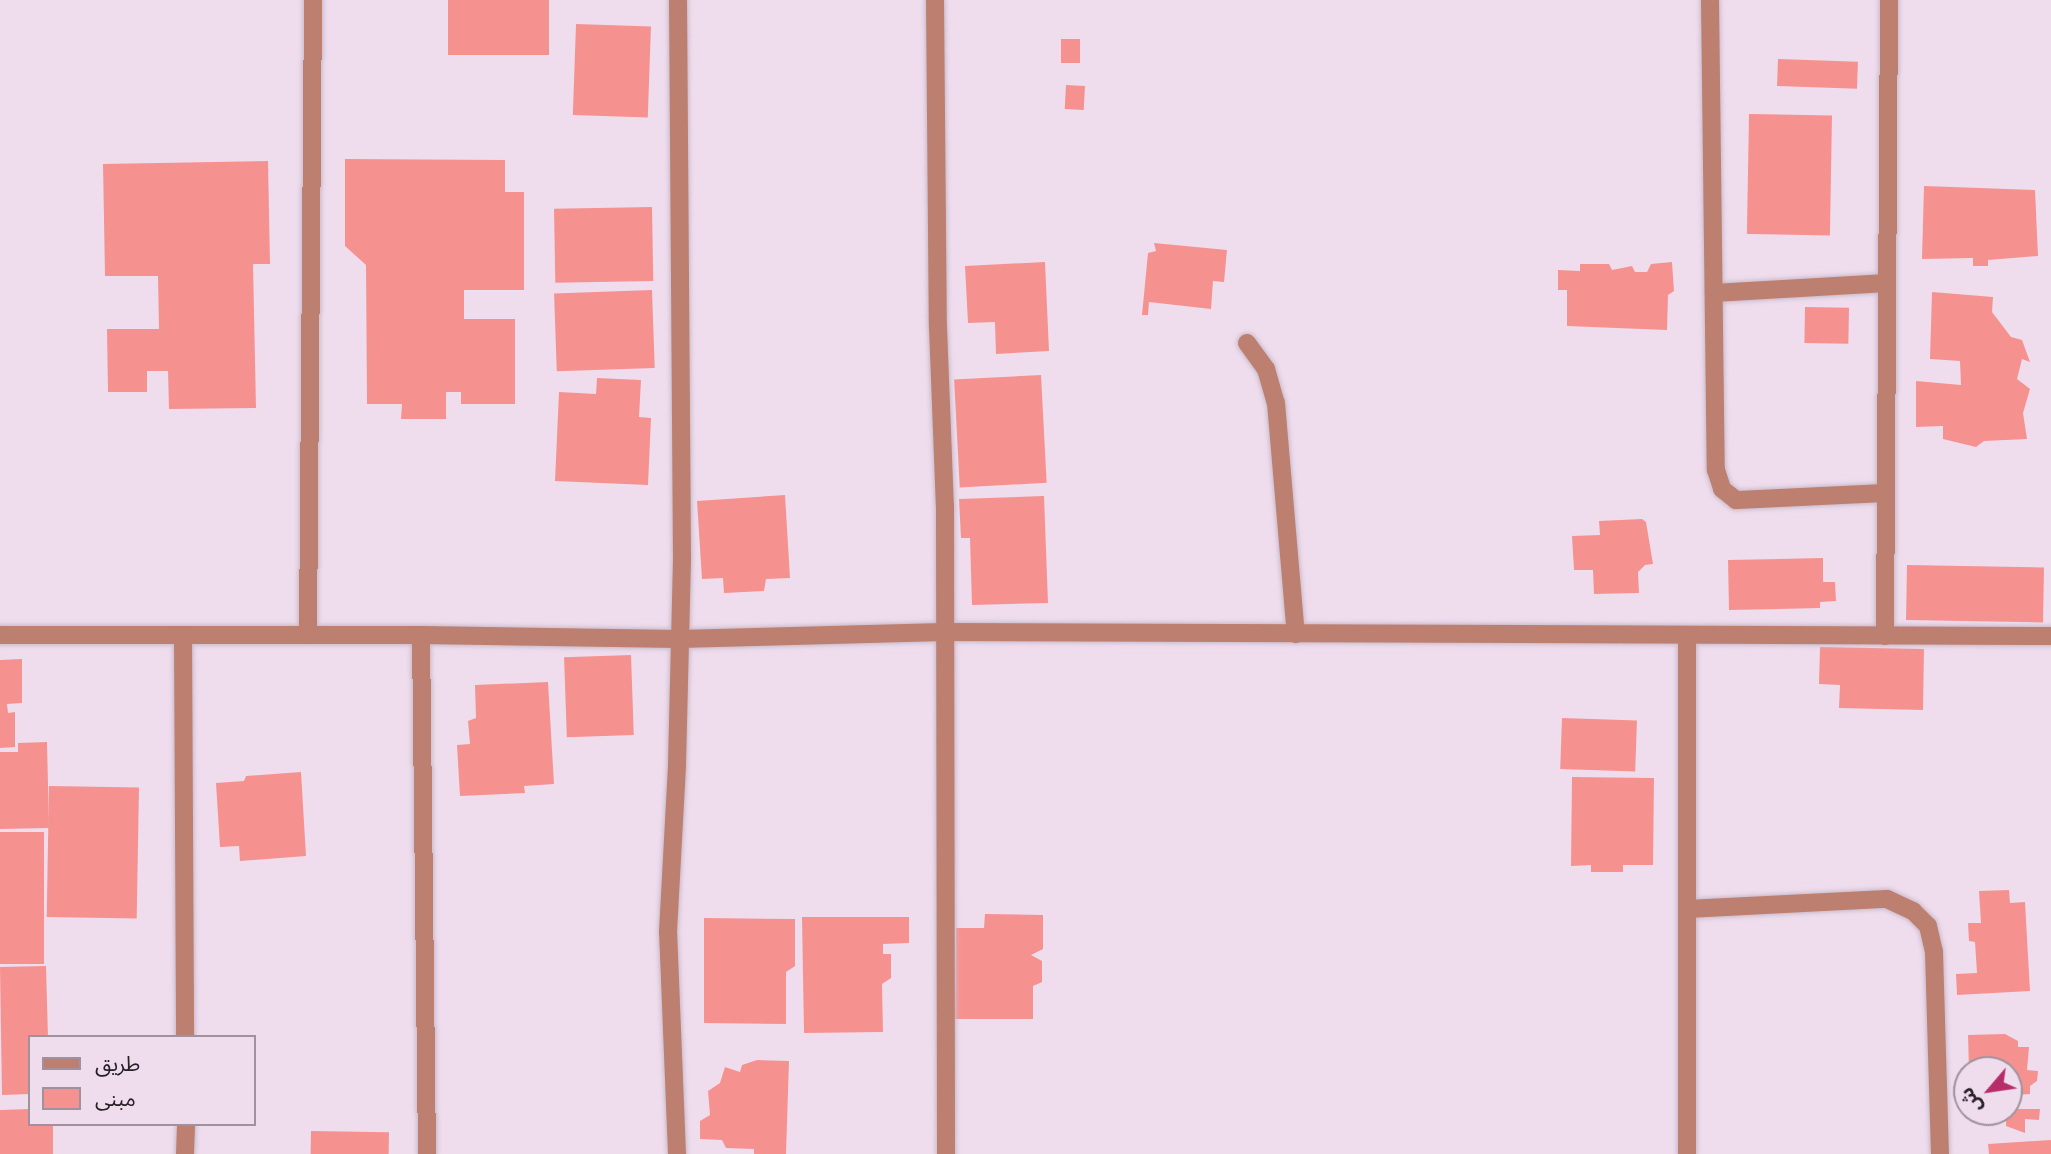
<!DOCTYPE html>
<meta charset="utf-8">
<style>
body{margin:0}
#map{position:relative;width:2051px;height:1154px;overflow:hidden;background:#efddee;font-family:"Fira Sans","Noto Sans Arabic",sans-serif}
div>[style]{position:absolute}
[style*='--x']{left:calc(var(--x)*1px);top:calc(var(--y)*1px);width:calc(var(--w)*1px);rotate:calc(var(--a)*1deg)}
.building>*{inset:0;background:#f59290;transform-origin:0 0}
.roads{filter:drop-shadow(0 0 2px #cbbbca) drop-shadow(0 0 2px #cbbbca)}
.minor>*{height:18px;margin:-9px;padding:0 9px;transform-origin:9px;border-radius:9px;background:#bd7f6f}
span{translate:-50% -50%;white-space:nowrap;text-align:center;line-height:1.15;-webkit-text-stroke:7px #efddee;paint-order:stroke}
.legend{position:absolute;left:28px;top:1035px;width:228px;height:91px;box-sizing:border-box;background:#efddee;border:2px solid #9f929e;margin:0;padding:9px 12px;list-style:none;font-size:21px;color:#272127}
.legend li{display:flex;align-items:center;gap:14px;height:35px}
.legend b{width:35px;border:2px solid #9f929e}
.north{position:absolute;left:1953px;top:1056px;width:70px;height:70px;box-sizing:border-box;background:#efddee;border:2px solid #9f929e;border-radius:50%;rotate:241deg;font-size:19px;font-weight:700;line-height:28px;text-align:center;color:#272127}
.north::after{content:'';display:block;margin:auto;width:24px;height:32px;background:#b72d69;clip-path:polygon(50% 0,100% 100%,50% 72%,0 100%)}
</style>
<div id="map">
<div class="building">
<div style="left:448px;top:0;width:101px;height:55px"></div>
<div style="left:576px;top:24px;width:75px;height:91px;rotate:2deg"></div>
<div style="left:1061px;top:39px;width:19px;height:24px"></div>
<div style="left:1778px;top:59px;width:80px;height:27px;rotate:2deg"></div>
<div style="left:1066px;top:85px;width:19px;height:24px;rotate:3deg"></div>
<div style="left:1749px;top:114px;width:83px;height:120px;rotate:1deg"></div>
<div style="clip-path:polygon(345px 159px,505px 160px,505px 192px,524px 192px,524px 290px,464px 290px,464px 319px,515px 319px,515px 404px,461px 404px,461px 392px,446px 392px,446px 419px,401px 419px,402px 404px,367px 404px,366px 265px,345px 246px)"></div>
<div style="clip-path:polygon(268px 161px,270px 264px,253px 264px,256px 408px,169px 409px,168px 371px,147px 371px,147px 392px,108px 392px,107px 329px,159px 329px,158px 276px,105px 276px,103px 164px)"></div>
<div style="clip-path:polygon(1924px 186px,2035px 190px,2038px 256px,1988px 260px,1988px 266px,1973px 266px,1973px 258px,1922px 259px)"></div>
<div style="left:652px;top:207px;width:74px;height:98px;rotate:89deg"></div>
<div style="clip-path:polygon(1154px 243px,1227px 250px,1224px 282px,1213px 281px,1211px 309px,1149px 302px,1148px 315px,1142px 315px,1148px 253px,1156px 251px)"></div>
<div style="clip-path:polygon(1045px 262px,1049px 351px,996px 354px,995px 322px,968px 323px,965px 266px)"></div>
<div style="clip-path:polygon(1672px 262px,1674px 291px,1668px 295px,1667px 330px,1567px 326px,1567px 290px,1558px 290px,1558px 270px,1580px 271px,1580px 264px,1609px 264px,1612px 270px,1632px 266px,1635px 272px,1647px 272px,1651px 264px)"></div>
<div style="left:652px;top:290px;width:78px;height:98px;rotate:88deg"></div>
<div style="clip-path:polygon(1932px 292px,1993px 297px,1992px 312px,2011px 337px,2022px 340px,2030px 362px,2022px 359px,2017px 379px,2030px 389px,2023px 413px,2027px 439px,1984px 441px,1976px 447px,1943px 439px,1943px 426px,1916px 427px,1916px 381px,1961px 385px,1960px 361px,1930px 359px)"></div>
<div style="left:1805px;top:307px;width:44px;height:36px;rotate:1deg"></div>
<div style="left:1041px;top:375px;width:108px;height:87px;rotate:87deg"></div>
<div style="clip-path:polygon(597px 378px,641px 380px,639px 417px,651px 418px,648px 485px,555px 481px,559px 392px,596px 394px)"></div>
<div style="clip-path:polygon(785px 495px,790px 578px,766px 579px,764px 591px,724px 593px,723px 578px,702px 579px,697px 501px)"></div>
<div style="clip-path:polygon(1044px 496px,1048px 603px,972px 605px,970px 538px,961px 538px,959px 499px)"></div>
<div style="clip-path:polygon(1642px 519px,1646px 522px,1653px 564px,1645px 565px,1638px 572px,1639px 593px,1594px 594px,1593px 570px,1574px 570px,1572px 536px,1600px 535px,1599px 521px)"></div>
<div style="clip-path:polygon(1823px 558px,1823px 582px,1835px 582px,1836px 601px,1820px 602px,1820px 608px,1729px 610px,1728px 560px)"></div>
<div style="left:1907px;top:565px;width:137px;height:55px;rotate:1deg"></div>
<div style="clip-path:polygon(1820px 647px,1924px 649px,1923px 710px,1839px 708px,1840px 685px,1819px 684px)"></div>
<div style="left:631px;top:655px;width:80px;height:67px;rotate:88deg"></div>
<div style="clip-path:polygon(22px 659px,22px 703px,7px 704px,8px 713px,15px 712px,15px 747px,0 748px,0 660px)"></div>
<div style="clip-path:polygon(548px 682px,554px 784px,524px 786px,525px 793px,460px 796px,457px 745px,470px 744px,468px 721px,476px 718px,475px 685px)"></div>
<div style="left:1562px;top:718px;width:75px;height:51px;rotate:2deg"></div>
<div style="clip-path:polygon(47px 742px,49px 828px,0 829px,0 752px,18px 752px,18px 743px)"></div>
<div style="clip-path:polygon(301px 772px,306px 856px,240px 861px,239px 846px,220px 847px,216px 783px,244px 781px,246px 776px)"></div>
<div style="clip-path:polygon(1572px 777px,1654px 778px,1653px 865px,1623px 865px,1623px 872px,1591px 872px,1591px 865px,1571px 866px)"></div>
<div style="left:49px;top:786px;width:90px;height:131px;rotate:1deg"></div>
<div style="left:0;top:832px;width:44px;height:132px"></div>
<div style="clip-path:polygon(2009px 890px,2010px 903px,2025px 902px,2030px 991px,1957px 995px,1956px 974px,1977px 973px,1975px 942px,1969px 941px,1968px 923px,1981px 923px,1979px 891px)"></div>
<div style="clip-path:polygon(985px 914px,1043px 915px,1043px 949px,1031px 955px,1042px 961px,1042px 982px,1033px 986px,1033px 1019px,955px 1019px,956px 928px,984px 928px)"></div>
<div style="clip-path:polygon(802px 917px,909px 917px,909px 943px,883px 944px,883px 954px,891px 954px,891px 978px,882px 984px,883px 1032px,804px 1033px)"></div>
<div style="clip-path:polygon(704px 918px,795px 919px,795px 966px,786px 972px,786px 1024px,704px 1023px)"></div>
<div style="clip-path:polygon(46px 966px,48px 1037px,30px 1037px,30px 1094px,2px 1095px,0 967px)"></div>
<div style="clip-path:polygon(2005px 1034px,2018px 1041px,2018px 1047px,2029px 1047px,2027px 1070px,2038px 1071px,2037px 1081px,2030px 1086px,2030px 1094px,2015px 1095px,2009px 1091px,2009px 1070px,1969px 1070px,1968px 1035px)"></div>
<div style="clip-path:polygon(757px 1060px,789px 1061px,786px 1154px,754px 1154px,754px 1149px,726px 1148px,722px 1140px,700px 1139px,700px 1121px,710px 1115px,708px 1091px,720px 1083px,725px 1067px,740px 1072px,742px 1065px)"></div>
<div style="clip-path:polygon(30px 1109px,30px 1124px,53px 1124px,53px 1154px,0 1154px,0 1110px)"></div>
<div style="clip-path:polygon(2009px 1109px,2040px 1109px,2039px 1120px,2025px 1119px,2025px 1133px,2006px 1126px,2006px 1112px)"></div>
<div style="left:311px;top:1131px;width:78px;height:23px;rotate:1deg"></div>
<div style="clip-path:polygon(2051px 1140px,2051px 1154px,1989px 1154px,1988px 1144px)"></div>
</div>
<div class="roads">
<div class="minor">
<div style="--x:935;--y:0;--w:327;--a:89.5"></div>
<div style="--x:938;--y:327;--w:179;--a:87.8"></div>
<div style="--x:945;--y:506;--w:648;--a:89.91"></div>
<div style="--x:1710;--y:0;--w:470;--a:89.3"></div>
<div style="--x:1716;--y:470;--w:20;--a:72"></div>
<div style="--x:1722;--y:489;--w:18;--a:38"></div>
<div style="--x:1736;--y:500;--w:150;--a:-2.7"></div>
<div style="--x:1714;--y:293;--w:173;--a:-3.3"></div>
<div style="--x:1247;--y:343;--w:32;--a:54"></div>
<div style="--x:1266;--y:369;--w:35;--a:74"></div>
<div style="--x:1276;--y:403;--w:232;--a:85.1"></div>
<div style="--x:0;--y:635;--w:421;--a:0"></div>
<div style="--x:421;--y:635;--w:258;--a:0.9"></div>
<div style="--x:679;--y:639;--w:265;--a:-1.5"></div>
<div style="--x:944;--y:632;--w:1107;--a:0.21"></div>
<div style="--x:183;--y:635;--w:402;--a:89.7"></div>
<div style="--x:308;--y:635;--w:635;--a:-89.55"></div>
<div style="--x:421;--y:635;--w:519;--a:89.34"></div>
<div style="--x:1687;--y:635;--w:519;--a:90"></div>
<div style="--x:1885;--y:636;--w:636;--a:-89.64"></div>
<div style="--x:1687;--y:909;--w:200;--a:-2.9"></div>
<div style="--x:1887;--y:899;--w:29;--a:25"></div>
<div style="--x:1913;--y:911;--w:21;--a:45"></div>
<div style="--x:1928;--y:926;--w:27;--a:77"></div>
<div style="--x:1934;--y:952;--w:202;--a:88.3"></div>
<div style="--x:185;--y:1154;--w:30;--a:-88"></div>
<div style="--x:677;--y:1154;--w:222;--a:-92.3"></div>
<div style="--x:668;--y:932;--w:168;--a:-86.9"></div>
<div style="--x:677;--y:764;--w:206;--a:-88.6"></div>
<div style="--x:682;--y:558;--w:558;--a:-90.41"></div>
</div>
</div>
<ul class="legend">
<li><b style="height:9px;background:#bd7f6f"></b>طريق</li>
<li><b style="height:19px;background:#f59290"></b>مبنى</li>
</ul>
<div class="north">ش</div>
</div>
